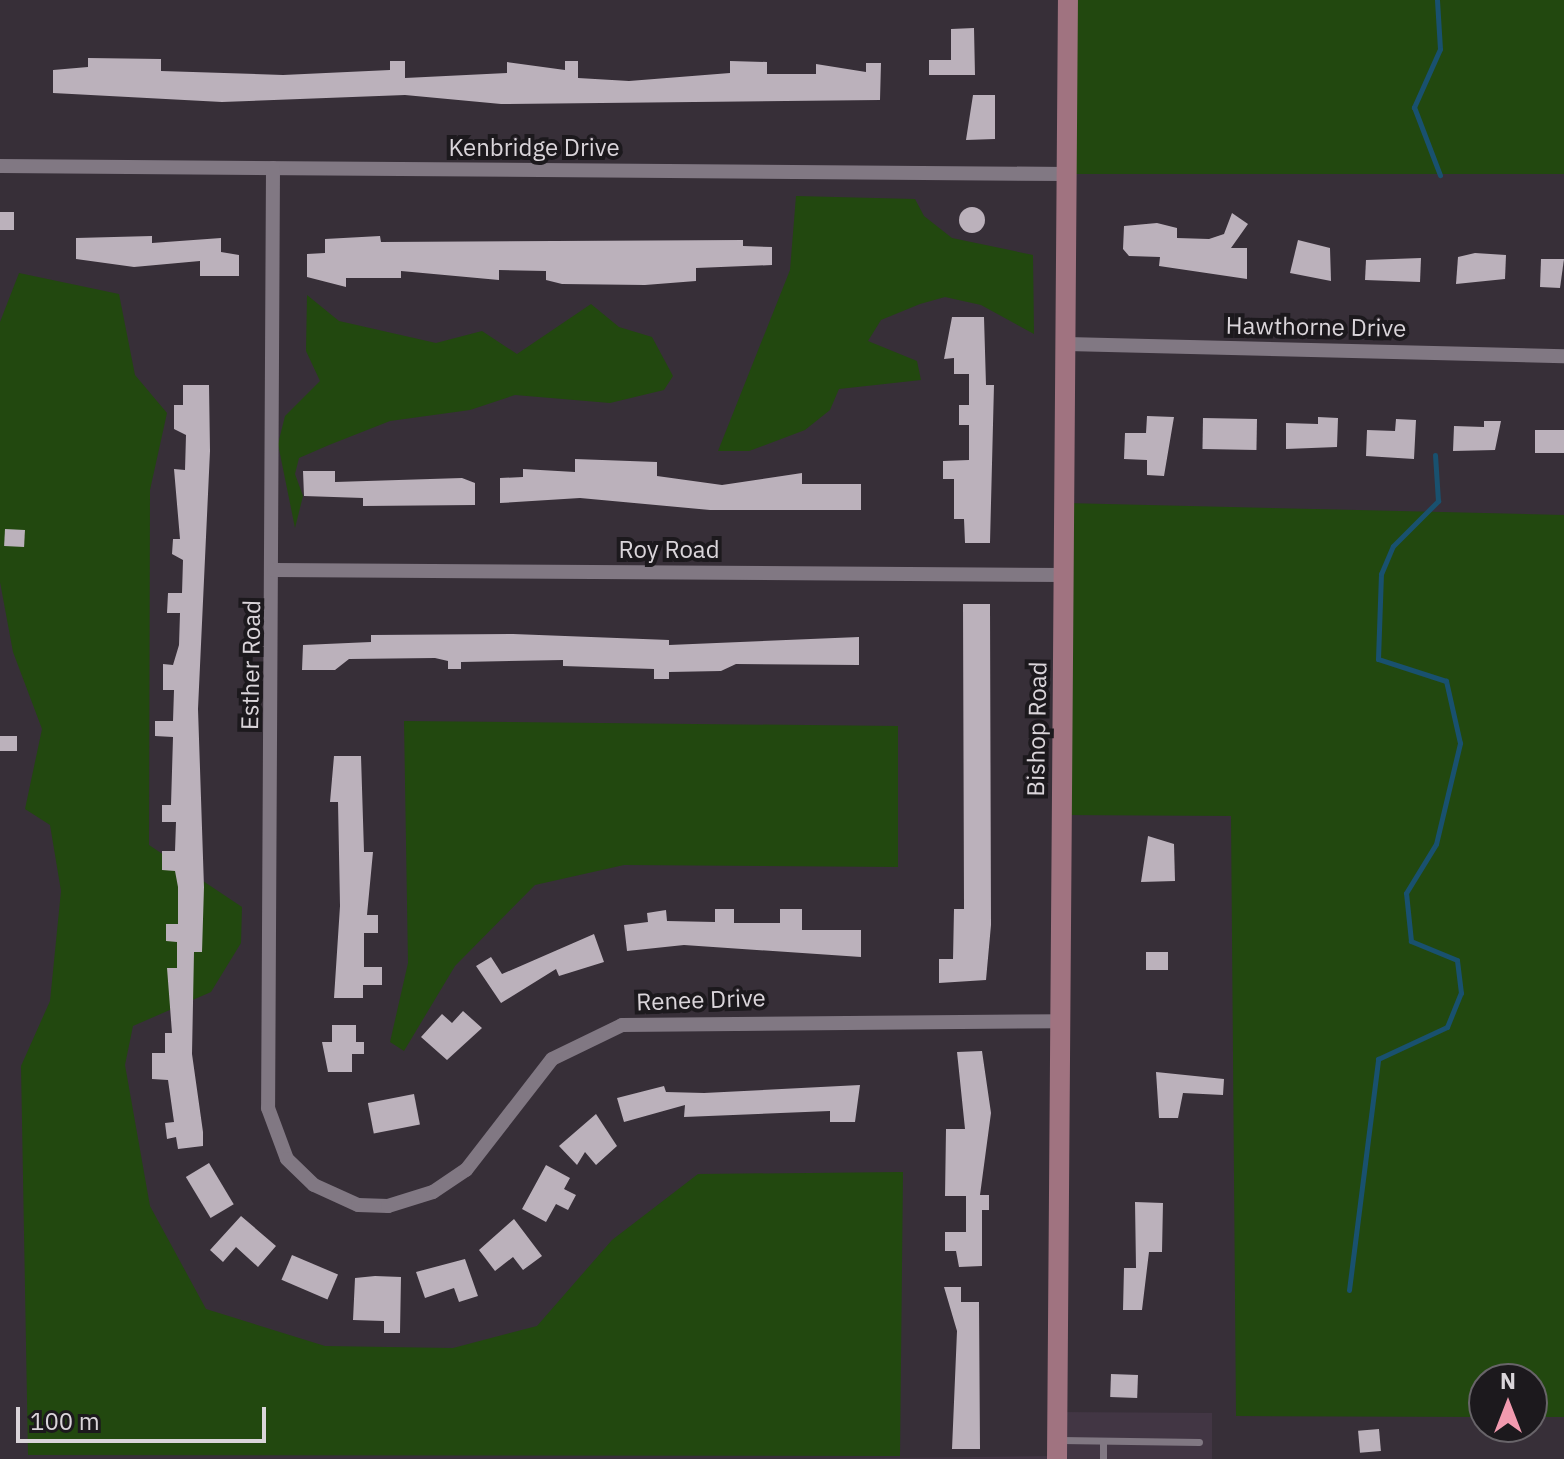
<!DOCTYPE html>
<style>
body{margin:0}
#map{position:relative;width:1564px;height:1459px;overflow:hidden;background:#372f38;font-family:"IBM Plex Sans",sans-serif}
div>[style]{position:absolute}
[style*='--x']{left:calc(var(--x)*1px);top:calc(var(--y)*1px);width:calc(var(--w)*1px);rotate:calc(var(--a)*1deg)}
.built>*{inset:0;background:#423644}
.green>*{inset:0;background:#22480f;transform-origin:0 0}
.stream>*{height:5px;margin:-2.5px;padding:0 2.5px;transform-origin:2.5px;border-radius:2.5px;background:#19516f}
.building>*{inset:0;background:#bbb1bb;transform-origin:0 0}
.round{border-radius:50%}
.lane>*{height:7px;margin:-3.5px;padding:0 3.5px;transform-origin:3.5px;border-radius:3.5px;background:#817883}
.street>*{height:14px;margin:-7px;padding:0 7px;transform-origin:7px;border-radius:7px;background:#817883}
.secondary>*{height:20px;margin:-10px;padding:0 10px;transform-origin:10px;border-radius:10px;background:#a07380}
span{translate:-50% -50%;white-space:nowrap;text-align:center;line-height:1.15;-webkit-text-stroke:8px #1c191d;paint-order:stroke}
.street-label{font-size:24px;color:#dad5da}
.north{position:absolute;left:1468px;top:1363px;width:80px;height:80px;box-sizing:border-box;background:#1c191d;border:2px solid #686469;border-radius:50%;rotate:0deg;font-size:22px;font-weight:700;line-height:32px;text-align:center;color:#dad5da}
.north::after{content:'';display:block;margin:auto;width:28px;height:36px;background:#f29aaf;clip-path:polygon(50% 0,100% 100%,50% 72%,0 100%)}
.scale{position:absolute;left:16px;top:1407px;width:250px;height:36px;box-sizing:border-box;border:4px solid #dad5da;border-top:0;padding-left:10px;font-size:24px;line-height:28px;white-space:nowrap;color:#dad5da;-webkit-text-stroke:6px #1c191d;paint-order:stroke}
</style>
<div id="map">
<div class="built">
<div style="clip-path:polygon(1058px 1412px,1212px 1413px,1212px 1459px,801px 1459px,1057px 1456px)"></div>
</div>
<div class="green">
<div style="left:1068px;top:0;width:496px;height:174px"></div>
<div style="clip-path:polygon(796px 196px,915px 199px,924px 216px,952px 238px,1033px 255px,1034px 334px,981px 305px,945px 297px,920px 304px,881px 320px,868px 341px,917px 361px,921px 380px,839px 389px,830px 410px,805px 430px,749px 451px,718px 451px,790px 270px)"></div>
<div style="clip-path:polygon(19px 273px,119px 294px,135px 375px,167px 413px,150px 490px,149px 845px,242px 907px,241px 943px,211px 992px,133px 1026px,125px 1065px,150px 1206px,206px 1309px,325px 1346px,453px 1348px,537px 1326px,612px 1240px,698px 1174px,903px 1172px,900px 1456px,28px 1455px,21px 1066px,50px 1001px,61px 891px,50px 825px,25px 809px,42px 729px,13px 652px,0 582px,0 322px)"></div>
<div style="clip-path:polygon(307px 295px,339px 321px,436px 343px,482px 331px,517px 354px,591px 304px,619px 327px,652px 337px,673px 376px,664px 390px,610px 403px,515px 395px,470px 410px,390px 421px,329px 445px,299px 458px,295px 474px,303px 496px,295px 528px,278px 444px,285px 416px,320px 381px,306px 351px)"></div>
<div style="clip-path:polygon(1065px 503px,1564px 515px,1564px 1417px,1532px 1417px,1532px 1379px,1484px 1379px,1484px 1417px,1236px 1416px,1231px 816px,1062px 815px)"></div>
<div style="clip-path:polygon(404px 721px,898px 726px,898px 867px,624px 865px,535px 885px,455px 966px,404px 1051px,390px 1042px,408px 963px)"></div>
</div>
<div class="stream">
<div style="--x:1437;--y:0;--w:49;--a:86.5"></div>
<div style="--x:1440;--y:49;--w:64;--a:114.1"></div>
<div style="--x:1414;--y:107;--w:73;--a:69.1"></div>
<div style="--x:1349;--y:1290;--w:233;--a:-82.8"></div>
<div style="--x:1378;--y:1059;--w:76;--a:-24.9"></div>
<div style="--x:1447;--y:1027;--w:37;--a:-68"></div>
<div style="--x:1461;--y:993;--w:33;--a:-97"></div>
<div style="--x:1457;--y:960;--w:50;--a:-157.6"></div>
<div style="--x:1411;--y:941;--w:48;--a:-95.9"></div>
<div style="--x:1406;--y:893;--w:57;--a:-58.5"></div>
<div style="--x:1436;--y:844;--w:104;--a:-76.6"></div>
<div style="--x:1460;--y:743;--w:64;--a:-102.7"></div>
<div style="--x:1446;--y:681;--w:71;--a:-162.1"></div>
<div style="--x:1378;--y:659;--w:85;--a:-88"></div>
<div style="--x:1381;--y:574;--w:30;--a:-67"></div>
<div style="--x:1393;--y:546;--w:64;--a:-45"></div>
<div style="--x:1438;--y:501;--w:46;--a:-93.7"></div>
</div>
<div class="building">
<div style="clip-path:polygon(974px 28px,975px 75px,929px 75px,929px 60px,951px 60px,951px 29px)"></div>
<div style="clip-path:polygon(88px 58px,161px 59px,161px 71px,283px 75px,390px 70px,390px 61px,405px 61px,405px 78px,507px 73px,507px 62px,565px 70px,565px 61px,578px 61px,578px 78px,629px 81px,730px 73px,730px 61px,767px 62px,767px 74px,816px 74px,816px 64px,866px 72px,866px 63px,881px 63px,880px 100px,501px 104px,405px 95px,222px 102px,53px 93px,53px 70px,88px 67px)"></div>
<div style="clip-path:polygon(973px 95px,995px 95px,995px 139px,966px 140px)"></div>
<div class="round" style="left:959px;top:207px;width:26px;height:26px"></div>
<div style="left:0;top:212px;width:14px;height:18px"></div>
<div style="clip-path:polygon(1232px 213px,1248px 224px,1231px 248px,1247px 248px,1247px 279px,1159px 266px,1160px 257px,1129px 256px,1123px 249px,1124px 226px,1157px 223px,1177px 228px,1177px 238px,1209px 239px,1224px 234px)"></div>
<div style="clip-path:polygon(152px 236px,152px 243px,221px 238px,221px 252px,239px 255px,239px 276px,200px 276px,200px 261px,134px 267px,76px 259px,76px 238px)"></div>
<div style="clip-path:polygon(380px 236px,381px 242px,743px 240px,743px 246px,772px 247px,772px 265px,696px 268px,696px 281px,645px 285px,562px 284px,546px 280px,546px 271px,499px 270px,499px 280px,401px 271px,401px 278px,346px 278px,346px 287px,307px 277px,307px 254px,325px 253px,325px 239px)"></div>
<div style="clip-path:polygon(1298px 240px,1330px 248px,1331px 281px,1290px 273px)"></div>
<div style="clip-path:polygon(1475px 253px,1506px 255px,1505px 279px,1456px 284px,1458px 257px)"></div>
<div style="clip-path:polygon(1421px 258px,1420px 282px,1365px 280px,1366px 260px)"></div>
<div style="clip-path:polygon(1541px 259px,1564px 259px,1560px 288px,1540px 287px)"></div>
<div style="clip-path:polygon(952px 317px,984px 317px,986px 385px,994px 385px,990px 543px,965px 543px,964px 519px,954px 519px,954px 479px,943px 479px,943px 461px,969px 460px,969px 425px,959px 425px,959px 405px,969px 405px,969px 374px,954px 374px,954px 358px,944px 359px)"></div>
<div style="clip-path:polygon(183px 385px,209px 385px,210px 451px,198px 709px,204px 887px,202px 952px,194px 952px,192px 1054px,203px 1132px,203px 1146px,178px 1149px,176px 1137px,167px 1139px,165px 1123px,174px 1122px,168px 1080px,152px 1079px,152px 1053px,165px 1053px,165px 1033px,172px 1033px,167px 968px,177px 968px,177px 942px,166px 941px,166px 924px,178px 924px,178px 887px,175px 871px,162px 870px,162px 851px,175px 851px,176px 822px,162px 822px,162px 805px,171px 805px,173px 737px,155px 736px,155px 721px,173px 721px,174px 690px,163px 690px,163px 664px,173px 665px,179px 645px,180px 613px,167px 613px,168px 593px,182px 593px,183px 560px,172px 554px,173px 539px,180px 539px,174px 469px,185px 470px,186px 435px,174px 429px,174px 405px,183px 405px)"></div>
<div style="clip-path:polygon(1147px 416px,1174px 417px,1164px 476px,1147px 475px,1147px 460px,1124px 459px,1125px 433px,1146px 433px)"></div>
<div style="clip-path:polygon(1318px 417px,1338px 418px,1337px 447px,1286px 449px,1286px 423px,1318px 424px)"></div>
<div style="left:1203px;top:418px;width:54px;height:31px;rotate:1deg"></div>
<div style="clip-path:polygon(1396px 419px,1416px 420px,1414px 459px,1366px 456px,1367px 430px,1395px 431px)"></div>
<div style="clip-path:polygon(1484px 421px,1501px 421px,1495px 450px,1453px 451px,1454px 426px,1484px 427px)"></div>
<div style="left:1535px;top:430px;width:29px;height:23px"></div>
<div style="clip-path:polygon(575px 459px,657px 462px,657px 476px,722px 485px,802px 473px,802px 484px,861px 484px,861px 510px,710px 510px,580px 498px,500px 503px,500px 478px,523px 477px,523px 469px,575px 472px)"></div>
<div style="clip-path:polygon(303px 471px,335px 471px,335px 482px,462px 478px,475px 483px,475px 505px,363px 506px,363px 498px,304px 496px)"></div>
<div style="left:5px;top:529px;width:20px;height:17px;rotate:3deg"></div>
<div style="clip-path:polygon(963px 604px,990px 604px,991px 925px,986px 980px,939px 983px,939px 959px,953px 959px,954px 909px,964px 909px)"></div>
<div style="clip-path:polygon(513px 634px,669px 640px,669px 645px,859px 637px,859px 665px,736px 664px,721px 671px,669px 672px,669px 679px,654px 679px,654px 669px,563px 666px,563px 660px,461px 662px,461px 669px,448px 669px,448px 661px,435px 658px,349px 659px,335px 670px,302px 670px,303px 645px,371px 642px,371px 635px)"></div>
<div style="left:0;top:736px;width:17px;height:15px"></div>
<div style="clip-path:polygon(334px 756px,361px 756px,364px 852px,373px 852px,367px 915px,378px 915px,378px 933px,364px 933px,364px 967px,382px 967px,382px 985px,363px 985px,363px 998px,334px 998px,340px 906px,338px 802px,330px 802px)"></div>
<div style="clip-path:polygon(1148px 836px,1174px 844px,1175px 881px,1141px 882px)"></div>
<div style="clip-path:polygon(715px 909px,734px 909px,734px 923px,780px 923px,780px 909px,802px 909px,802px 930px,861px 930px,861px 957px,684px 945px,627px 951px,624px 925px,648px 922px,647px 913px,666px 910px,667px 921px,715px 922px)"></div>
<div style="clip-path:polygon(594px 934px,604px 962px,559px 976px,556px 969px,501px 1003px,476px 966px,491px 957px,502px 974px)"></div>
<div style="left:1146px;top:952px;width:22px;height:18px"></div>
<div style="clip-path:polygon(463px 1011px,482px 1028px,447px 1060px,421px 1037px,442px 1014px,452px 1023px)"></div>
<div style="clip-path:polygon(332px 1025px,356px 1025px,356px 1042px,364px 1042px,364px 1054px,352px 1054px,352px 1072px,328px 1072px,322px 1042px,332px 1042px)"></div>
<div style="clip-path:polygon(982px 1051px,991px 1113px,980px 1195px,989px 1195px,989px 1210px,982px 1210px,982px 1266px,959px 1267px,956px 1251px,945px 1251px,945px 1232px,966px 1232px,966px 1196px,945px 1196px,946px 1129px,965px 1129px,957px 1052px)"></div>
<div style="clip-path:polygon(1156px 1072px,1224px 1079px,1223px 1095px,1183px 1093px,1178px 1118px,1159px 1118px)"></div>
<div style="clip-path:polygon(860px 1085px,855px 1122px,830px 1122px,830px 1111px,684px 1117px,685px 1105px,624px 1122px,617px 1098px,664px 1086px,666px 1092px,704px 1093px)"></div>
<div style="left:414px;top:1094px;width:31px;height:47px;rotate:79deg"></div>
<div style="clip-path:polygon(596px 1114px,617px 1146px,596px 1165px,585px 1152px,577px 1165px,559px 1146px)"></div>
<div style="left:209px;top:1163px;width:48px;height:27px;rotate:59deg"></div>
<div style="clip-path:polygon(546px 1165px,570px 1178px,564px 1189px,576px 1195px,568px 1210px,556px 1204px,546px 1222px,522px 1209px)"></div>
<div style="clip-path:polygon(1135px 1202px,1163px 1203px,1162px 1252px,1149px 1252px,1142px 1310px,1123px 1310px,1124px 1268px,1136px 1268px)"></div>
<div style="clip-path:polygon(241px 1216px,276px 1246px,258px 1267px,236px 1247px,223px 1262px,210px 1250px)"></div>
<div style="clip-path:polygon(514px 1219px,542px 1256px,523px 1270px,513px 1257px,495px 1271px,479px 1250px)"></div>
<div style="left:292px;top:1255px;width:50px;height:27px;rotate:23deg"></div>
<div style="clip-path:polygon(465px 1259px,478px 1296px,459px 1302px,454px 1288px,425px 1298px,416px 1272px)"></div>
<div style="clip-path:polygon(375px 1276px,401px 1277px,400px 1333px,384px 1333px,384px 1321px,353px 1320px,355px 1278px)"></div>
<div style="clip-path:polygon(944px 1287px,961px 1287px,961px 1302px,979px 1302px,980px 1449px,952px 1449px,957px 1331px)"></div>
<div style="left:1111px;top:1374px;width:27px;height:23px;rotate:2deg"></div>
<div style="left:1379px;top:1429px;width:22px;height:21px;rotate:85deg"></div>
</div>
<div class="lane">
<div style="--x:1061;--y:1440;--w:138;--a:0.8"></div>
<div style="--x:1103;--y:1441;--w:18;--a:90"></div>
</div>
<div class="street">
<div style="--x:0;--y:166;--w:1067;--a:0.43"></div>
<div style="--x:273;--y:168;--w:940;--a:90.3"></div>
<div style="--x:268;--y:1108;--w:54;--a:69.6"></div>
<div style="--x:287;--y:1159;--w:37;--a:44"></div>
<div style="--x:314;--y:1185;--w:48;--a:24.4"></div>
<div style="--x:358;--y:1205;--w:30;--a:2"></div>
<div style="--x:388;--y:1206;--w:47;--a:-17.3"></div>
<div style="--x:433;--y:1192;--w:40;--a:-34"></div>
<div style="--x:466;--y:1170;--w:140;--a:-52.2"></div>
<div style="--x:552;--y:1059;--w:78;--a:-25.9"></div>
<div style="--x:622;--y:1025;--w:438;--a:-0.5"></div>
<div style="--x:1067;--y:344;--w:497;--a:1.4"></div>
<div style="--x:274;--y:570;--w:791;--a:0.36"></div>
</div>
<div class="secondary">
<div style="--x:1057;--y:1459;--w:1459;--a:-89.57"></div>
</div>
<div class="street-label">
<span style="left:534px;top:148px">Kenbridge Drive</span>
<span style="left:1316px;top:327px;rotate:1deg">Hawthorne Drive</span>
<span style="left:669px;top:550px">Roy Road</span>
<span style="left:251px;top:665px;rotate:-89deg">Esther Road</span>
<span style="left:1037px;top:729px;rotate:-89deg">Bishop Road</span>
<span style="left:701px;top:1000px;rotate:-2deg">Renee Drive</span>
</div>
<div class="north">N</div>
<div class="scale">100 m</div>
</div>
